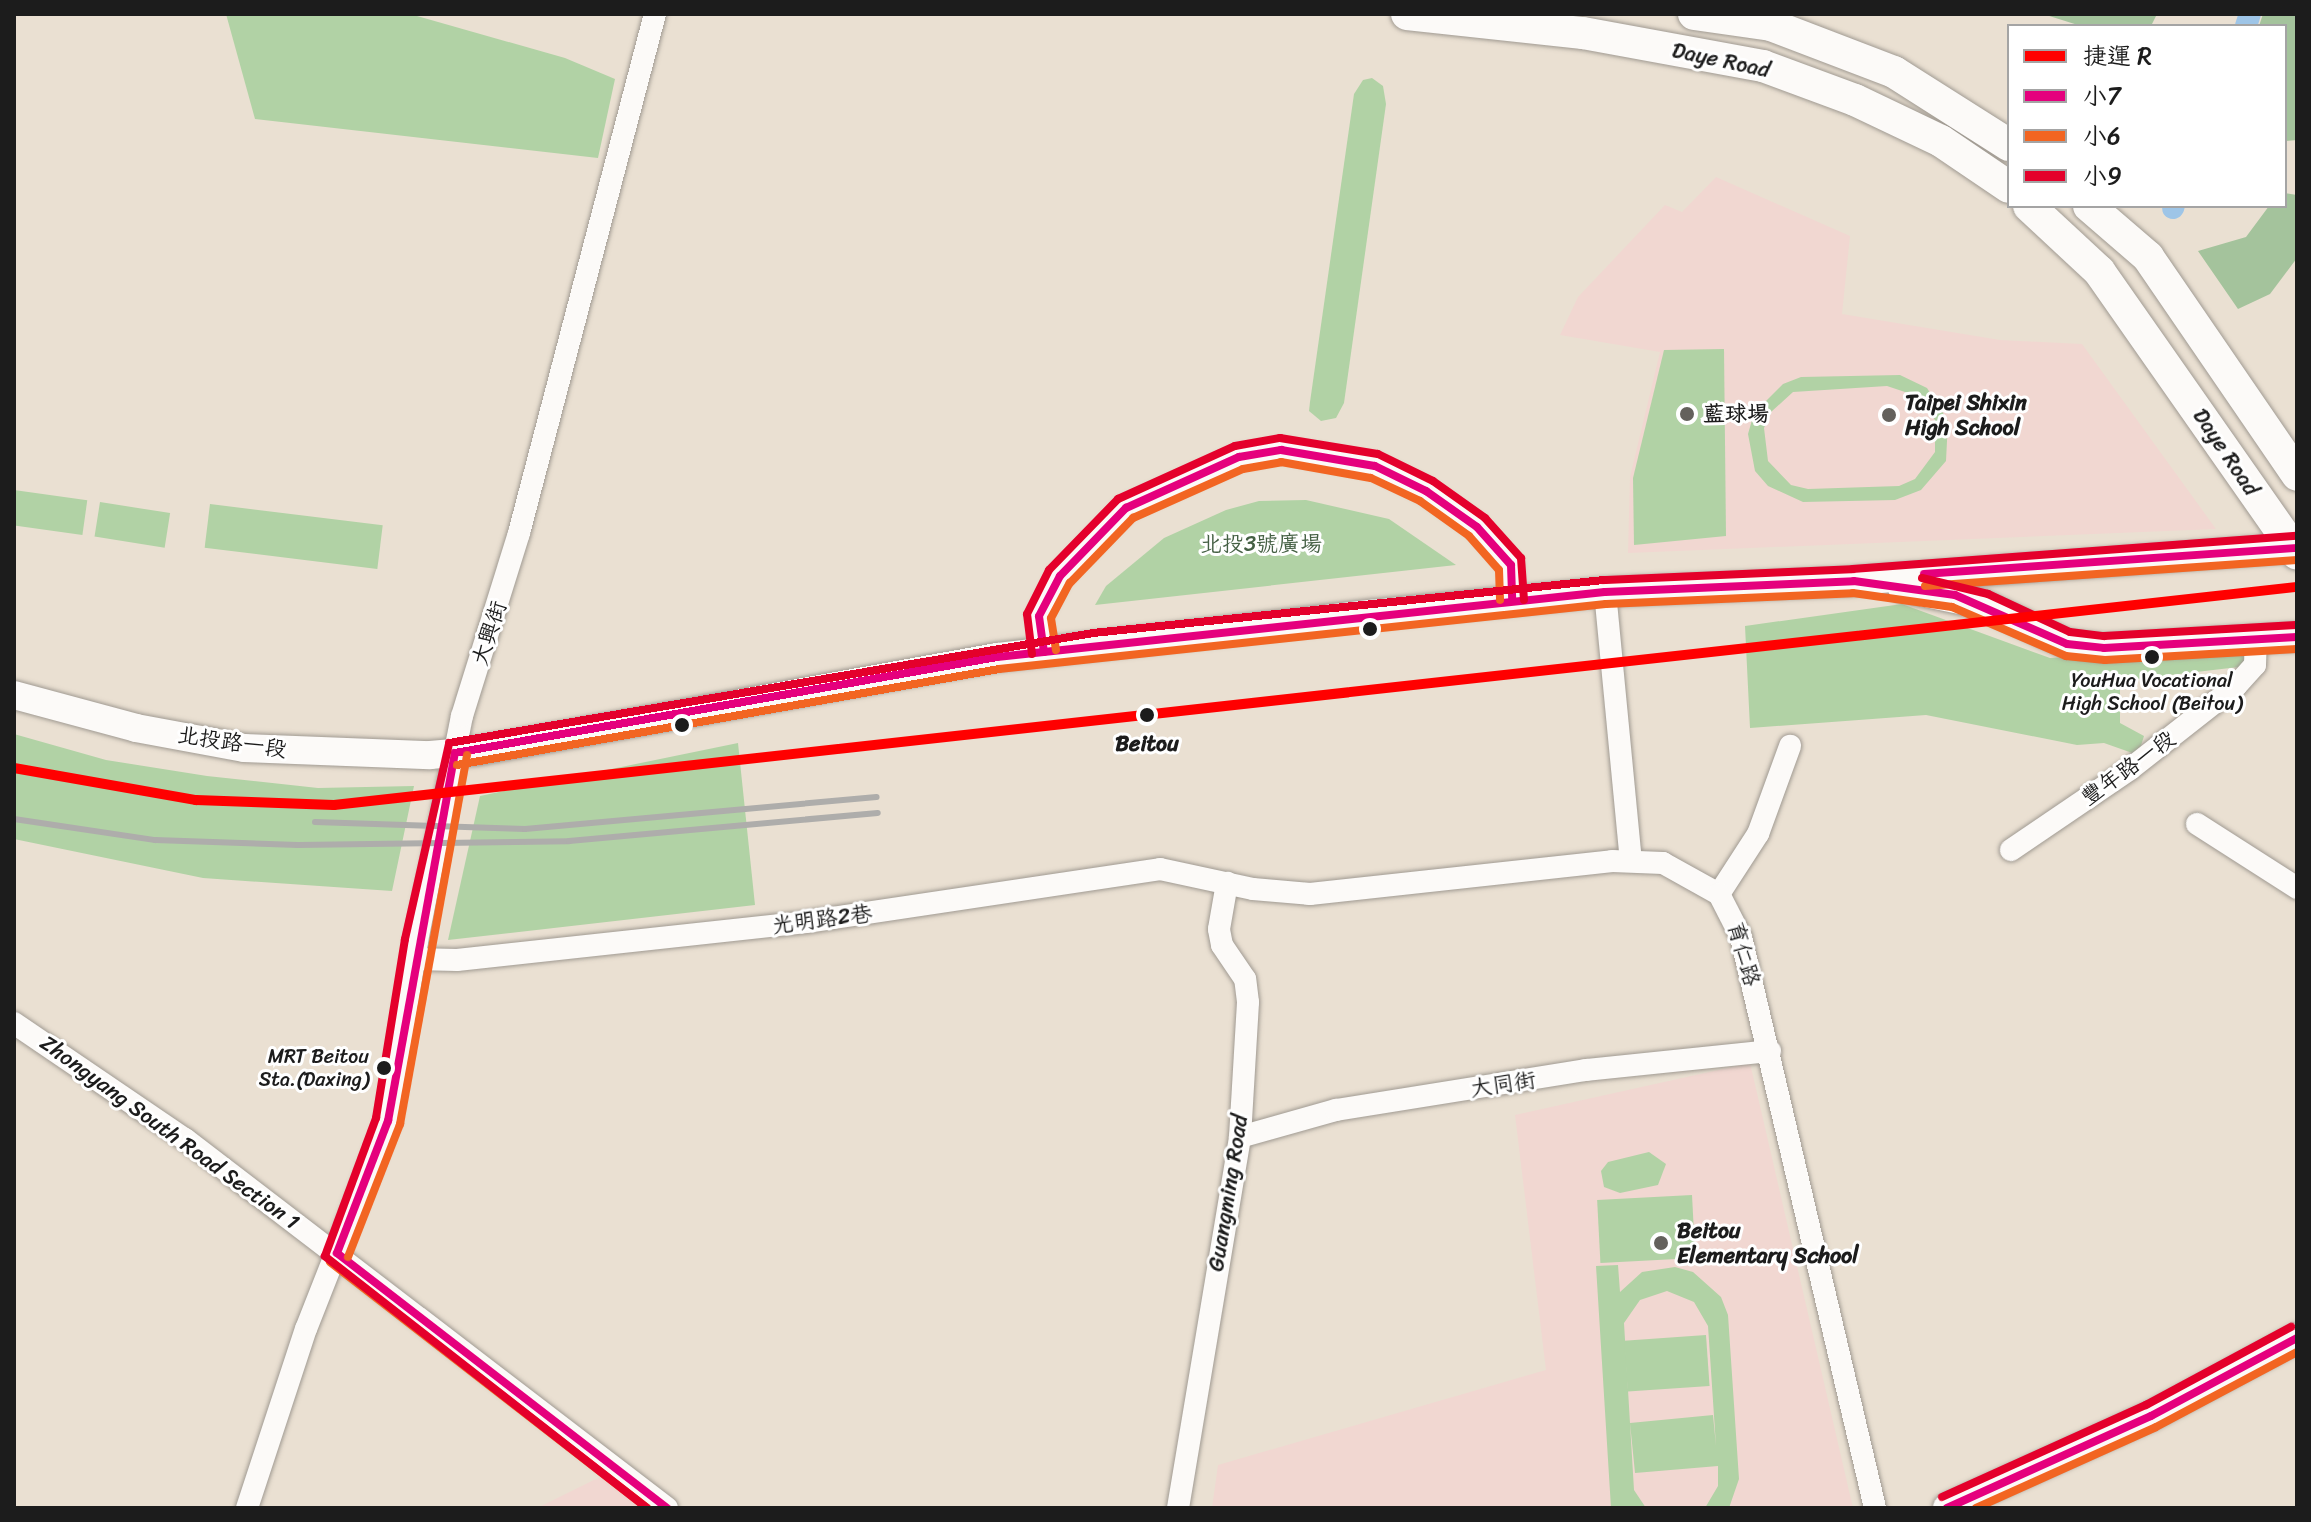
<!DOCTYPE html>
<meta charset="utf-8">
<style>
body{margin:0}
#map{position:relative;width:2311px;height:1522px;overflow:hidden;background:#eae0d2;font-family:Sriracha,"LXGW WenKai TC",sans-serif}
div>[style]{position:absolute}
[style*='--x']{left:calc(var(--x)*1px);top:calc(var(--y)*1px);width:calc(var(--w)*1px);rotate:calc(var(--a)*1deg)}
.built>*{inset:0;background:#f1d7d1}
.green>*{inset:0;background:#b1d2a5;transform-origin:0 0}
.forest>*{inset:0;background:#a4c39c}
.stream>*{height:6px;margin:-3px;padding:0 3px;transform-origin:3px;border-radius:3px;background:#9ec5e7}
.canal>*{height:22px;margin:-11px;padding:0 11px;transform-origin:11px;border-radius:11px;background:#9ec5e7}
.roads{filter:drop-shadow(0 0 2px #a09a92) drop-shadow(0 0 2px #a09a92)}
.minor>*{height:22px;margin:-11px;padding:0 11px;transform-origin:11px;border-radius:11px;background:#fcfaf8}
.tertiary>*{height:28px;margin:-14px;padding:0 14px;transform-origin:14px;border-radius:14px;background:#fcfaf8}
.secondary>*{height:32px;margin:-16px;padding:0 16px;transform-origin:16px;border-radius:16px;background:#fcfaf8}
.rail>*{height:6px;margin:-3px;padding:0 3px;transform-origin:3px;border-radius:3px;background:#aeadab}
.bus-1>*{height:8px;margin:-4px;padding:0 4px;transform-origin:4px;border-radius:4px;background:#e5007d}
.bus-2>*{height:8px;margin:-4px;padding:0 4px;transform-origin:4px;border-radius:4px;background:#f26522}
.bus-3>*{height:8px;margin:-4px;padding:0 4px;transform-origin:4px;border-radius:4px;background:#e4002b}
.metro-1>*{height:10px;margin:-5px;padding:0 5px;transform-origin:5px;border-radius:5px;background:#f00}
.dots>*{width:22px;height:22px;translate:-50% -50%;box-sizing:border-box;border:4px solid #fff;border-radius:50%}
span{translate:-50% -50%;white-space:nowrap;text-align:center;line-height:1.15;-webkit-text-stroke:6px #fff;paint-order:stroke}
.bus-label{font-size:20px;color:#1c1c1c}
.right{translate:-100% -50%;text-align:right}
.street-label{font-size:22px;color:#1c1c1c}
.poi-label{font-size:22px;color:#1c1c1c;font-weight:700}
.left{translate:0 -50%;text-align:left}
.park-label{font-size:22px;color:#456044}
.stop-label{font-size:22px;color:#1c1c1c;font-weight:700}
.frame{position:absolute;inset:0;border:16px solid #1c1c1c;pointer-events:none}
.legend{position:absolute;left:2007px;top:24px;width:280px;height:184px;box-sizing:border-box;background:#fff;border:2px solid #a4a4a4;margin:0;padding:10px 14px;list-style:none;font-size:24px;color:#1c1c1c}
.legend li{display:flex;align-items:center;gap:16px;height:40px}
.legend b{width:40px;border:2px solid #a4a4a4}
</style>
<div id="map">
<div class="built">
<div style="clip-path:polygon(1716px 177px,1850px 236px,1842px 314px,2000px 340px,2082px 344px,2216px 529px,1628px 553px,1630px 477px,1660px 352px,1560px 335px,1578px 297px,1665px 205px,1682px 212px)"></div>
<div style="clip-path:polygon(1750px 1063px,1853px 1508px,1212px 1508px,1218px 1465px,1546px 1370px,1515px 1115px)"></div>
<div style="clip-path:polygon(600px 1477px,646px 1508px,537px 1508px)"></div>
</div>
<div class="green">
<div style="clip-path:polygon(226px 14px,410px 14px,565px 58px,615px 79px,598px 158px,255px 119px)"></div>
<div style="clip-path:polygon(1372px 78px,1383px 86px,1386px 104px,1344px 403px,1336px 418px,1321px 421px,1309px 411px,1310px 402px,1354px 94px,1363px 80px)"></div>
<div style="clip-path:polygon(1724px 349px,1726px 536px,1634px 545px,1633px 478px,1664px 350px)"></div>
<div style="clip-path:polygon(evenodd,1900px 375px,1927px 388px,1948px 421px,1946px 461px,1921px 490px,1895px 500px,1803px 502px,1768px 486px,1755px 471px,1748px 434px,1754px 413px,1783px 384px,1801px 377px,1900px 375px,1887px 386px,1917px 396px,1935px 420px,1935px 452px,1915px 479px,1899px 486px,1808px 489px,1791px 485px,1768px 461px,1764px 428px,1771px 412px,1793px 392px,1887px 386px)"></div>
<div style="left:14px;top:490px;width:74px;height:35px;rotate:8deg"></div>
<div style="clip-path:polygon(1306px 500px,1389px 519px,1456px 565px,1095px 605px,1106px 586px,1164px 538px,1226px 510px,1259px 501px)"></div>
<div style="left:100px;top:502px;width:71px;height:35px;rotate:9deg"></div>
<div style="left:210px;top:504px;width:174px;height:44px;rotate:7deg"></div>
<div style="clip-path:polygon(1902px 604px,2050px 658px,2229px 648px,2243px 654px,2247px 666px,2120px 681px,2120px 723px,2144px 736px,2138px 755px,2104px 743px,2077px 745px,1926px 715px,1750px 728px,1745px 626px)"></div>
<div style="clip-path:polygon(14px 734px,106px 760px,207px 776px,318px 788px,414px 786px,392px 891px,203px 878px,14px 839px)"></div>
<div style="clip-path:polygon(738px 743px,755px 905px,448px 940px,480px 796px)"></div>
<div style="clip-path:polygon(1649px 1152px,1666px 1164px,1658px 1185px,1620px 1193px,1604px 1187px,1601px 1171px,1608px 1162px)"></div>
<div style="left:1692px;top:1195px;width:63px;height:95px;rotate:87deg"></div>
<div style="clip-path:polygon(1618px 1265px,1620px 1292px,1642px 1272px,1675px 1267px,1693px 1272px,1721px 1297px,1728px 1315px,1739px 1479px,1729px 1508px,1705px 1508px,1718px 1486px,1718px 1466px,1635px 1473px,1630px 1423px,1713px 1415px,1716px 1446px,1708px 1326px,1694px 1302px,1667px 1291px,1640px 1300px,1624px 1323px,1634px 1490px,1646px 1508px,1611px 1508px,1596px 1266px)"></div>
<div style="left:1706px;top:1335px;width:51px;height:82px;rotate:86deg"></div>
</div>
<div class="forest">
<div style="clip-path:polygon(2043px 14px,2157px 14px,2151px 26px,2081px 26px)"></div>
<div style="clip-path:polygon(2263px 14px,2297px 14px,2297px 140px,2285px 141px,2285px 26px,2259px 26px)"></div>
<div style="clip-path:polygon(2285px 193px,2297px 195px,2297px 258px,2270px 294px,2238px 309px,2198px 251px,2246px 237px,2269px 206px,2285px 206px)"></div>
</div>
<div class="stream">
<div style="--x:2171;--y:206;--w:3;--a:45"></div>
</div>
<div class="canal">
<div style="--x:2246;--y:26;--w:13;--a:-72"></div>
<div style="--x:2173;--y:208;--w:2;--a:-63"></div>
</div>
<div class="roads">
<div class="minor">
<div style="--x:1605;--y:592;--w:269;--a:84.5"></div>
<div style="--x:1044;--y:652;--w:36;--a:-98"></div>
<div style="--x:1039;--y:616;--w:45;--a:-62.3"></div>
<div style="--x:1060;--y:576;--w:95;--a:-45.9"></div>
<div style="--x:1126;--y:508;--w:124;--a:-24.3"></div>
<div style="--x:1239;--y:457;--w:43;--a:-9.5"></div>
<div style="--x:1281;--y:450;--w:95;--a:9.7"></div>
<div style="--x:1375;--y:466;--w:57;--a:26.1"></div>
<div style="--x:1426;--y:491;--w:62;--a:35.2"></div>
<div style="--x:1477;--y:527;--w:51;--a:48.2"></div>
<div style="--x:1511;--y:565;--w:35;--a:88"></div>
<div style="--x:2197;--y:824;--w:119;--a:32.6"></div>
<div style="--x:2011;--y:850;--w:144;--a:-34.2"></div>
<div style="--x:2130;--y:769;--w:135;--a:-38.1"></div>
<div style="--x:2236;--y:686;--w:28;--a:-48"></div>
<div style="--x:2255;--y:665;--w:27;--a:-88"></div>
<div style="--x:1719;--y:894;--w:72;--a:-57"></div>
<div style="--x:1758;--y:834;--w:94;--a:-70"></div>
<div style="--x:414;--y:959;--w:43;--a:1.3"></div>
<div style="--x:457;--y:960;--w:351;--a:-6.2"></div>
<div style="--x:806;--y:922;--w:358;--a:-8.5"></div>
<div style="--x:1160;--y:869;--w:95;--a:12.1"></div>
<div style="--x:1253;--y:889;--w:57;--a:5"></div>
<div style="--x:1310;--y:894;--w:304;--a:-6.2"></div>
<div style="--x:1612;--y:861;--w:51;--a:2.2"></div>
<div style="--x:1663;--y:863;--w:64;--a:29"></div>
<div style="--x:1719;--y:894;--w:48;--a:62.9"></div>
<div style="--x:1741;--y:937;--w:587;--a:76.79"></div>
<div style="--x:14;--y:1023;--w:207;--a:34.2"></div>
<div style="--x:185;--y:1139;--w:607;--a:37.44"></div>
<div style="--x:1240;--y:1137;--w:100;--a:-15.7"></div>
<div style="--x:1336;--y:1110;--w:253;--a:-9.1"></div>
<div style="--x:1586;--y:1070;--w:185;--a:-5.9"></div>
<div style="--x:247;--y:1508;--w:188;--a:-71.8"></div>
<div style="--x:306;--y:1329;--w:224;--a:-68.5"></div>
<div style="--x:388;--y:1121;--w:182;--a:-80.8"></div>
<div style="--x:417;--y:941;--w:229;--a:-78.7"></div>
<div style="--x:462;--y:716;--w:192;--a:-72.7"></div>
<div style="--x:519;--y:533;--w:537;--a:-75.32"></div>
<div style="--x:1178;--y:1508;--w:376;--a:-80.5"></div>
<div style="--x:1240;--y:1137;--w:135;--a:-86.6"></div>
<div style="--x:1248;--y:1002;--w:23;--a:-97"></div>
<div style="--x:1245;--y:979;--w:41;--a:-124.1"></div>
<div style="--x:1222;--y:945;--w:16;--a:-101"></div>
<div style="--x:1219;--y:929;--w:47;--a:-80.1"></div>
</div>
<div class="tertiary">
<div style="--x:1902;--y:588;--w:84;--a:11.7"></div>
<div style="--x:1984;--y:605;--w:92;--a:25.2"></div>
<div style="--x:2067;--y:644;--w:37;--a:6"></div>
<div style="--x:2104;--y:648;--w:193;--a:-3.3"></div>
<div style="--x:14;--y:695;--w:126;--a:15.1"></div>
<div style="--x:136;--y:728;--w:110;--a:10.5"></div>
<div style="--x:244;--y:748;--w:186;--a:2.2"></div>
<div style="--x:430;--y:755;--w:47;--a:-4.9"></div>
<div style="--x:477;--y:751;--w:528;--a:-10.25"></div>
<div style="--x:997;--y:657;--w:376;--a:-6.6"></div>
<div style="--x:1371;--y:614;--w:235;--a:-5.4"></div>
<div style="--x:1605;--y:592;--w:249;--a:-2.5"></div>
<div style="--x:1854;--y:581;--w:444;--a:-4.3"></div>
<div style="--x:1947;--y:1508;--w:224;--a:-24.3"></div>
<div style="--x:2151;--y:1416;--w:166;--a:-28.1"></div>
</div>
<div class="secondary">
<div style="--x:1407;--y:14;--w:177;--a:6.2"></div>
<div style="--x:1583;--y:33;--w:183;--a:10.4"></div>
<div style="--x:1763;--y:66;--w:98;--a:20.3"></div>
<div style="--x:1855;--y:100;--w:95;--a:25.5"></div>
<div style="--x:1941;--y:141;--w:82;--a:34.1"></div>
<div style="--x:1694;--y:14;--w:78;--a:8.1"></div>
<div style="--x:1771;--y:25;--w:132;--a:20.9"></div>
<div style="--x:1894;--y:72;--w:136;--a:32.4"></div>
<div style="--x:2029;--y:206;--w:96;--a:42.9"></div>
<div style="--x:2099;--y:271;--w:345;--a:55"></div>
<div style="--x:2089;--y:206;--w:78;--a:40.8"></div>
<div style="--x:2148;--y:257;--w:264;--a:55.6"></div>
</div>
</div>
<div class="rail">
<div style="--x:14;--y:819;--w:143;--a:8.5"></div>
<div style="--x:155;--y:840;--w:143;--a:2"></div>
<div style="--x:298;--y:845;--w:271;--a:-0.8"></div>
<div style="--x:569;--y:841;--w:310;--a:-5.2"></div>
<div style="--x:315;--y:822;--w:210;--a:1.9"></div>
<div style="--x:525;--y:829;--w:353;--a:-5.2"></div>
</div>
<div class="bus-1">
<div style="--x:1924;--y:574;--w:374;--a:-4"></div>
<div style="--x:1044;--y:652;--w:36;--a:-98"></div>
<div style="--x:1039;--y:616;--w:45;--a:-62.3"></div>
<div style="--x:1060;--y:576;--w:95;--a:-45.9"></div>
<div style="--x:1126;--y:508;--w:124;--a:-24.3"></div>
<div style="--x:1239;--y:457;--w:43;--a:-9.5"></div>
<div style="--x:1281;--y:450;--w:95;--a:9.7"></div>
<div style="--x:1375;--y:466;--w:57;--a:26.1"></div>
<div style="--x:1426;--y:491;--w:62;--a:35.2"></div>
<div style="--x:1477;--y:527;--w:51;--a:48.2"></div>
<div style="--x:1511;--y:565;--w:35;--a:88"></div>
<div style="--x:455;--y:753;--w:550;--a:-10.04"></div>
<div style="--x:997;--y:657;--w:611;--a:-6.1"></div>
<div style="--x:1605;--y:592;--w:249;--a:-2.5"></div>
<div style="--x:1854;--y:581;--w:102;--a:7.9"></div>
<div style="--x:1955;--y:595;--w:122;--a:23.6"></div>
<div style="--x:2067;--y:644;--w:37;--a:6"></div>
<div style="--x:2104;--y:648;--w:193;--a:-3.3"></div>
<div style="--x:337;--y:1253;--w:142;--a:-68.9"></div>
<div style="--x:388;--y:1121;--w:374;--a:-79.7"></div>
<div style="--x:337;--y:1253;--w:417;--a:37.7"></div>
<div style="--x:1947;--y:1508;--w:224;--a:-24.3"></div>
<div style="--x:2151;--y:1416;--w:166;--a:-28.1"></div>
</div>
<div class="bus-2">
<div style="--x:1925;--y:586;--w:373;--a:-4"></div>
<div style="--x:1056;--y:650;--w:32;--a:-99"></div>
<div style="--x:1051;--y:618;--w:40;--a:-62"></div>
<div style="--x:1070;--y:583;--w:91;--a:-45.9"></div>
<div style="--x:1133;--y:518;--w:120;--a:-24"></div>
<div style="--x:1243;--y:469;--w:39;--a:-10"></div>
<div style="--x:1281;--y:462;--w:91;--a:10.1"></div>
<div style="--x:1371;--y:478;--w:54;--a:25.1"></div>
<div style="--x:1420;--y:501;--w:60;--a:35.5"></div>
<div style="--x:1469;--y:536;--w:45;--a:48.6"></div>
<div style="--x:1499;--y:570;--w:30;--a:88"></div>
<div style="--x:457;--y:765;--w:550;--a:-10.04"></div>
<div style="--x:999;--y:669;--w:610;--a:-6.11"></div>
<div style="--x:1606;--y:604;--w:247;--a:-2.5"></div>
<div style="--x:1853;--y:593;--w:100;--a:8"></div>
<div style="--x:1952;--y:607;--w:124;--a:23.3"></div>
<div style="--x:2066;--y:656;--w:39;--a:6"></div>
<div style="--x:2105;--y:660;--w:192;--a:-3.3"></div>
<div style="--x:348;--y:1257;--w:143;--a:-68.6"></div>
<div style="--x:400;--y:1124;--w:375;--a:-79.7"></div>
<div style="--x:330;--y:1262;--w:401;--a:37.8"></div>
<div style="--x:1976;--y:1508;--w:197;--a:-24.2"></div>
<div style="--x:2156;--y:1427;--w:160;--a:-28"></div>
</div>
<div class="bus-3">
<div style="--x:1922;--y:578;--w:68;--a:13.6"></div>
<div style="--x:1988;--y:594;--w:90;--a:24.9"></div>
<div style="--x:2070;--y:632;--w:34;--a:7"></div>
<div style="--x:2104;--y:636;--w:192;--a:-3.3"></div>
<div style="--x:1032;--y:654;--w:40;--a:-97.1"></div>
<div style="--x:1027;--y:614;--w:49;--a:-63.4"></div>
<div style="--x:1049;--y:570;--w:99;--a:-45.8"></div>
<div style="--x:1118;--y:499;--w:128;--a:-24.4"></div>
<div style="--x:1235;--y:446;--w:46;--a:-10.1"></div>
<div style="--x:1280;--y:438;--w:99;--a:9.3"></div>
<div style="--x:1378;--y:454;--w:61;--a:26.1"></div>
<div style="--x:1433;--y:481;--w:64;--a:35.4"></div>
<div style="--x:1485;--y:518;--w:54;--a:48"></div>
<div style="--x:1521;--y:558;--w:42;--a:85.9"></div>
<div style="--x:1942;--y:1497;--w:224;--a:-24.3"></div>
<div style="--x:2146;--y:1405;--w:165;--a:-28.3"></div>
<div style="--x:647;--y:1508;--w:409;--a:-142"></div>
<div style="--x:325;--y:1256;--w:147;--a:-69.7"></div>
<div style="--x:376;--y:1118;--w:181;--a:-80.8"></div>
<div style="--x:405;--y:939;--w:201;--a:-77.3"></div>
<div style="--x:449;--y:743;--w:653;--a:-9.69"></div>
<div style="--x:1093;--y:633;--w:514;--a:-5.92"></div>
<div style="--x:1604;--y:580;--w:249;--a:-2.5"></div>
<div style="--x:1853;--y:569;--w:444;--a:-4.3"></div>
</div>
<div class="metro-1">
<div style="--x:14;--y:768;--w:185;--a:10"></div>
<div style="--x:196;--y:800;--w:138;--a:2.1"></div>
<div style="--x:334;--y:805;--w:1975;--a:-6.34"></div>
</div>
<div class="dots">
<div style="left:1687px;top:414px;background:#64615c"></div>
<div style="left:1889px;top:415px;background:#64615c"></div>
<div style="left:1370px;top:629px;background:#1c1c1c"></div>
<div style="left:2152px;top:657px;background:#1c1c1c"></div>
<div style="left:1147px;top:715px;background:#1c1c1c"></div>
<div style="left:682px;top:725px;background:#1c1c1c"></div>
<div style="left:384px;top:1068px;background:#1c1c1c"></div>
<div style="left:1661px;top:1243px;background:#64615c"></div>
</div>
<div class="bus-label">
<span style="left:2152px;top:692px">YouHua Vocational<br>High School (Beitou)</span>
<span class="right" style="left:369px;top:1068px">MRT Beitou<br>Sta.(Daxing)</span>
</div>
<div class="street-label">
<span style="left:1721px;top:60px;rotate:12deg">Daye Road</span>
<span style="left:2226px;top:452px;rotate:56deg">Daye Road</span>
<span style="left:489px;top:633px;rotate:-72deg">大興街</span>
<span style="left:232px;top:742px;rotate:8deg">北投路一段</span>
<span style="left:2128px;top:768px;rotate:-36deg">豐年路一段</span>
<span style="left:822px;top:919px;rotate:-7deg">光明路2巷</span>
<span style="left:1744px;top:954px;rotate:74deg">育仁路</span>
<span style="left:1503px;top:1084px;rotate:-8deg">大同街</span>
<span style="left:170px;top:1132px;rotate:36deg">Zhongyang South Road Section 1</span>
<span style="left:1228px;top:1193px;rotate:-81deg">Guangming Road</span>
</div>
<div class="poi-label">
<span class="left" style="left:1905px;top:415px">Taipei Shixin<br>High School</span>
<span class="left" style="left:1703px;top:414px">藍球場</span>
<span class="left" style="left:1677px;top:1243px">Beitou<br>Elementary School</span>
</div>
<div class="park-label">
<span style="left:1261px;top:544px">北投3號廣場</span>
</div>
<div class="stop-label">
<span style="left:1147px;top:744px">Beitou</span>
</div>
<div class="frame"></div>
<ul class="legend">
<li><b style="height:10px;background:#f00"></b>捷運 R</li>
<li><b style="height:10px;background:#e5007d"></b>小7</li>
<li><b style="height:10px;background:#f26522"></b>小6</li>
<li><b style="height:10px;background:#e4002b"></b>小9</li>
</ul>
</div>
